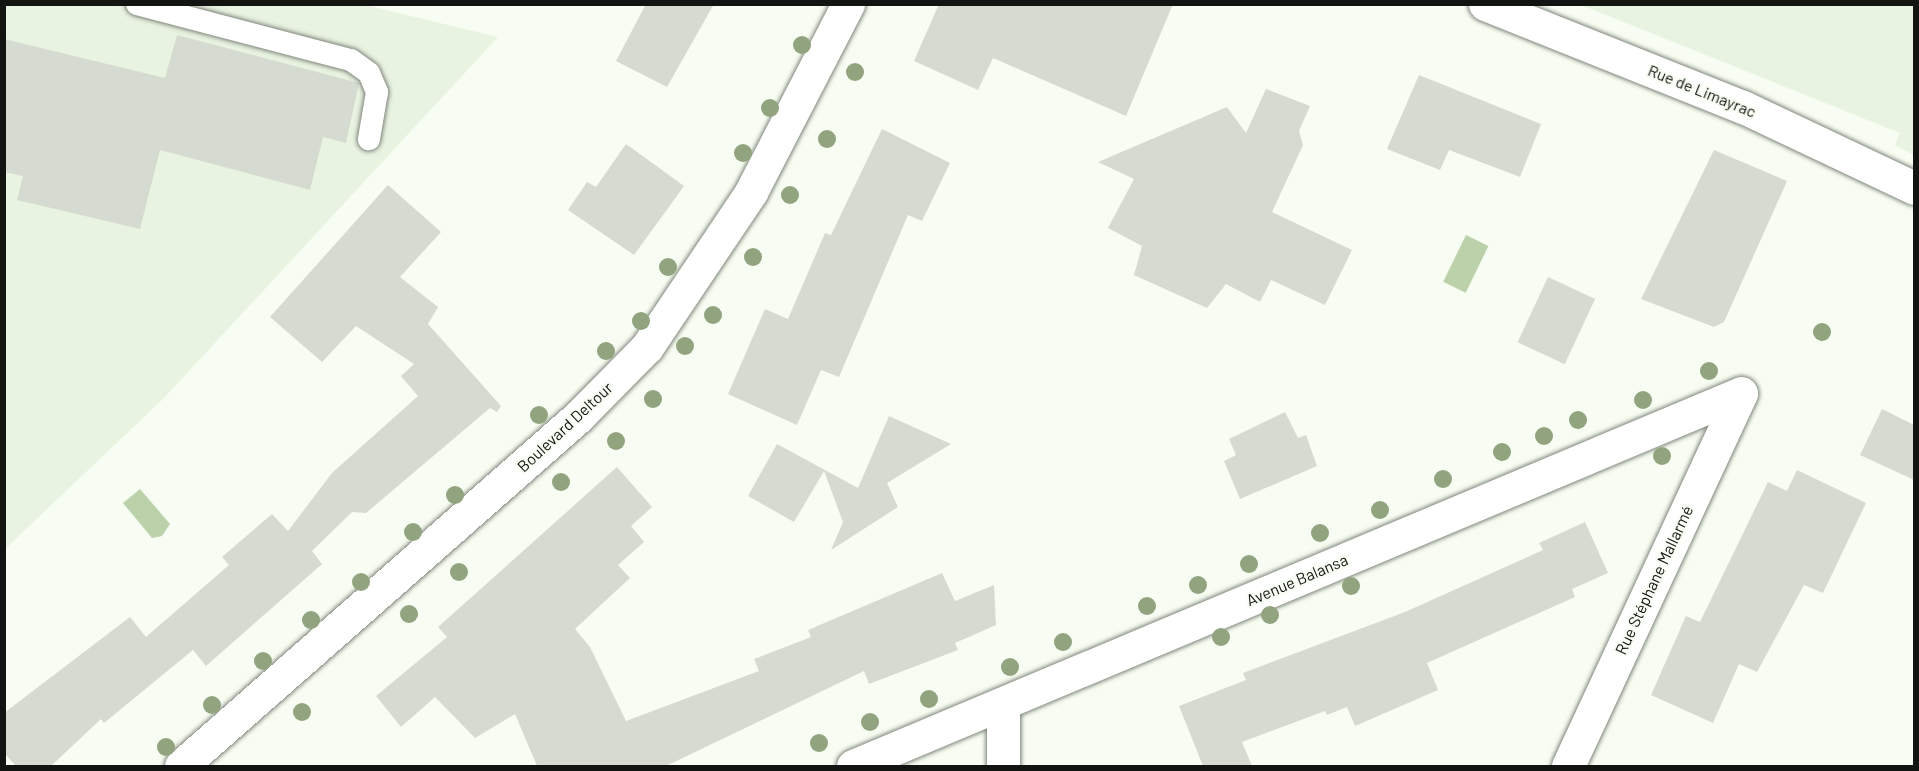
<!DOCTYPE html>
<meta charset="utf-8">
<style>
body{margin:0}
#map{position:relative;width:1919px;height:771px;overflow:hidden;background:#f7fdf2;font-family:Barlow,sans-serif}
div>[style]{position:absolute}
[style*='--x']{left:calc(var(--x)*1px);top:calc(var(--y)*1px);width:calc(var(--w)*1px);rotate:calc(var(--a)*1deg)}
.built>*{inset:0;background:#e9f3e2}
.water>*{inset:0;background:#bad1a9;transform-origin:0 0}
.building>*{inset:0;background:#d5dbd0;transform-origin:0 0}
.roads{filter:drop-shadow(0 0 2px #80867c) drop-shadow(0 0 2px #80867c)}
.lane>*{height:22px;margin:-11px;padding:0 11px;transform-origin:11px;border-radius:11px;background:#fff}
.street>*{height:33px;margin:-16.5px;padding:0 16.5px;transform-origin:16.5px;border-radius:16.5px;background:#fff}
.secondary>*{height:33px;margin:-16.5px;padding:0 16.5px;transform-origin:16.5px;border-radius:16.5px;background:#fff}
.trees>*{width:18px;height:18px;margin:-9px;border-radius:50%;background:#91a37f}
span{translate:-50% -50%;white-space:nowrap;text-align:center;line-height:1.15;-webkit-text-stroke:4.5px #f7fdf2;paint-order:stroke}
.street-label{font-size:16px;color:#121411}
.frame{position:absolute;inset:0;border:6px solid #121411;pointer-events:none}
</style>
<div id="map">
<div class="built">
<div style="clip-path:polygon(5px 5px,365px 5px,498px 37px,164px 398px,5px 549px)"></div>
<div style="clip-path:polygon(1581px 5px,1914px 5px,1914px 155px,1895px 145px,1900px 133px)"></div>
</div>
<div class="water">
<div style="left:1466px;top:235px;width:25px;height:52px;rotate:26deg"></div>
<div style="clip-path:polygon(140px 489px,170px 524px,162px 536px,152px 538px,123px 503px)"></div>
</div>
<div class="building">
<div style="clip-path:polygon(646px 4px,714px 4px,667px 87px,616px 61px)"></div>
<div style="clip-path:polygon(939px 4px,1173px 4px,1126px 116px,993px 58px,978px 90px,914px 61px)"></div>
<div style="clip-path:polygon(177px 35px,359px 83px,346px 143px,323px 137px,310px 190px,160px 150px,140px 229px,17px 200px,23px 176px,4px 172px,4px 39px,165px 78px)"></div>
<div style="clip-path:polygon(1419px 75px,1541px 124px,1520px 177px,1449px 150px,1440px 170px,1387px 149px)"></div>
<div style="clip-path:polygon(1266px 89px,1310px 106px,1299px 131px,1303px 145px,1272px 212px,1352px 250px,1325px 305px,1271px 280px,1260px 302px,1226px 284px,1207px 308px,1134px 275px,1142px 246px,1108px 228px,1134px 179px,1098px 162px,1227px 107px,1246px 133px)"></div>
<div style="clip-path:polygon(882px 129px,950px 163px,922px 221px,908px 215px,839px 377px,821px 370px,797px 425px,728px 394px,765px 309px,788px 319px,825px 233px,831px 235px)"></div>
<div style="clip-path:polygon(626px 144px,684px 186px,634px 255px,568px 210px,587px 182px,596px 187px)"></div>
<div style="clip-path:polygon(1714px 150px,1787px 181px,1724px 322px,1714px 327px,1641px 299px)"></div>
<div style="clip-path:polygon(388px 185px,441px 232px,400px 277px,438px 307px,428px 324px,501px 406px,497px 412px,490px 408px,366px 513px,352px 512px,312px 551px,322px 564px,206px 666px,193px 650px,104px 723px,101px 719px,51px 766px,16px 766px,4px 753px,4px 713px,130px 617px,146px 637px,229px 565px,222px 557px,272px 514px,288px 531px,332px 473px,418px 396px,401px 376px,414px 364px,356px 326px,322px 362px,270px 317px)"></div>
<div style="left:1548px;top:277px;width:52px;height:72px;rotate:25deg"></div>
<div style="clip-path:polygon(1882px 409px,1914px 425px,1914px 480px,1860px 455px)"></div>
<div style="clip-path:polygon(1285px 412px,1298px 438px,1306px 435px,1317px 466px,1240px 499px,1224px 461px,1236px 455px,1229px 439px)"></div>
<div style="clip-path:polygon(889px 416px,951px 444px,887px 483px,898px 507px,831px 550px,843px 522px,824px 471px,794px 522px,748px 496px,777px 444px,858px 488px)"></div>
<div style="clip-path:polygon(617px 467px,652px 507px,631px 526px,644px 542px,618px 565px,630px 578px,575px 629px,590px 647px,626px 721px,759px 671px,754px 659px,811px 637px,808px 630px,942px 573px,955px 601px,994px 585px,996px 625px,955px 643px,958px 650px,869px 684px,864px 671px,666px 766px,537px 766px,515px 714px,475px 738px,435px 697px,401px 727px,376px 696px,447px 637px,438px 627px)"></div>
<div style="clip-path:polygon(1797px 470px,1866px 503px,1823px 593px,1804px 585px,1757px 672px,1739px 664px,1713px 723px,1651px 695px,1686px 616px,1700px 622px,1768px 482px,1787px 491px)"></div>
<div style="clip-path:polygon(1585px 522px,1608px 573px,1572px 589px,1575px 597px,1427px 663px,1438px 690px,1355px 726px,1347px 707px,1327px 715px,1325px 711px,1242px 742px,1252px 766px,1203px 766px,1179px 706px,1246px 680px,1243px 673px,1405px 612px,1543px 550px,1539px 543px)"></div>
</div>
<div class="roads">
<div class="lane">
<div style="--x:137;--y:4;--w:221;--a:14.7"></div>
<div style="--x:351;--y:60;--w:22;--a:36"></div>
<div style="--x:369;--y:73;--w:21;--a:67"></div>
<div style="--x:377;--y:92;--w:48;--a:99.7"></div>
</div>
<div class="street">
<div style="--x:1485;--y:4;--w:278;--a:21.8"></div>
<div style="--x:1743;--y:107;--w:189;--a:25.3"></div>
<div style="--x:853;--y:766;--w:963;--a:-22.78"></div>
<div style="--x:1003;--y:766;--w:62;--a:-90"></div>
<div style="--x:1568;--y:766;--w:411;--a:-65.1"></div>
</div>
<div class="secondary">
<div style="--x:181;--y:766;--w:529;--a:-41.32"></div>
<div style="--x:578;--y:417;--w:98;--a:-45.4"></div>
<div style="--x:647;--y:347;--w:187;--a:-56.1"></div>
<div style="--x:751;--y:192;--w:212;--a:-62.7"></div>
</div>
</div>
<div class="trees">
<div style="left:802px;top:45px"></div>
<div style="left:855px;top:72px"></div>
<div style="left:770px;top:108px"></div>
<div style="left:827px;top:139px"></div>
<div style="left:743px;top:153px"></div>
<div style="left:790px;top:195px"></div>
<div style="left:753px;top:257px"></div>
<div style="left:668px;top:267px"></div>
<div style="left:713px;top:315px"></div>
<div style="left:641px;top:321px"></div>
<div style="left:1822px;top:332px"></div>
<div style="left:685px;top:346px"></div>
<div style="left:606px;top:351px"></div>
<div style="left:1709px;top:371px"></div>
<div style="left:653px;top:399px"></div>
<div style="left:1643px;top:400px"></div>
<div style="left:539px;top:415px"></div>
<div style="left:1578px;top:420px"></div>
<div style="left:1544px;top:436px"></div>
<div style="left:616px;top:441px"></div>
<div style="left:1502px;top:452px"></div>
<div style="left:1662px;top:456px"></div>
<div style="left:1443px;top:479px"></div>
<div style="left:561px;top:482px"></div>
<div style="left:455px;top:495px"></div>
<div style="left:1380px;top:510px"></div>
<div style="left:413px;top:532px"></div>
<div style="left:1320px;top:533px"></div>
<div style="left:1249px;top:564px"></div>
<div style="left:459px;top:572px"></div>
<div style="left:361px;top:582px"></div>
<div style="left:1198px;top:585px"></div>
<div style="left:1351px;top:586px"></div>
<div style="left:1147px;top:606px"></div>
<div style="left:409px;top:614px"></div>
<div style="left:1270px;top:615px"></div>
<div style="left:311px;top:620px"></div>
<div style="left:1221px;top:637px"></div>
<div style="left:1063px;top:642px"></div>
<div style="left:263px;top:661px"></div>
<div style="left:1010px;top:667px"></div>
<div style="left:929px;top:699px"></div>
<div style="left:212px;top:705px"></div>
<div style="left:302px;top:712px"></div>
<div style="left:870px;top:722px"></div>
<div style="left:819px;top:743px"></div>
<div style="left:166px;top:747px"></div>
</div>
<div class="street-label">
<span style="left:1702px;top:91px;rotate:22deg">Rue de Limayrac</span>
<span style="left:565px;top:427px;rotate:-43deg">Boulevard Deltour</span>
<span style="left:1297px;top:580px;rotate:-23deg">Avenue Balansa</span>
<span style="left:1654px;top:580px;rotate:-65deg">Rue Stéphane Mallarmé</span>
</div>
<div class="frame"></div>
</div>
